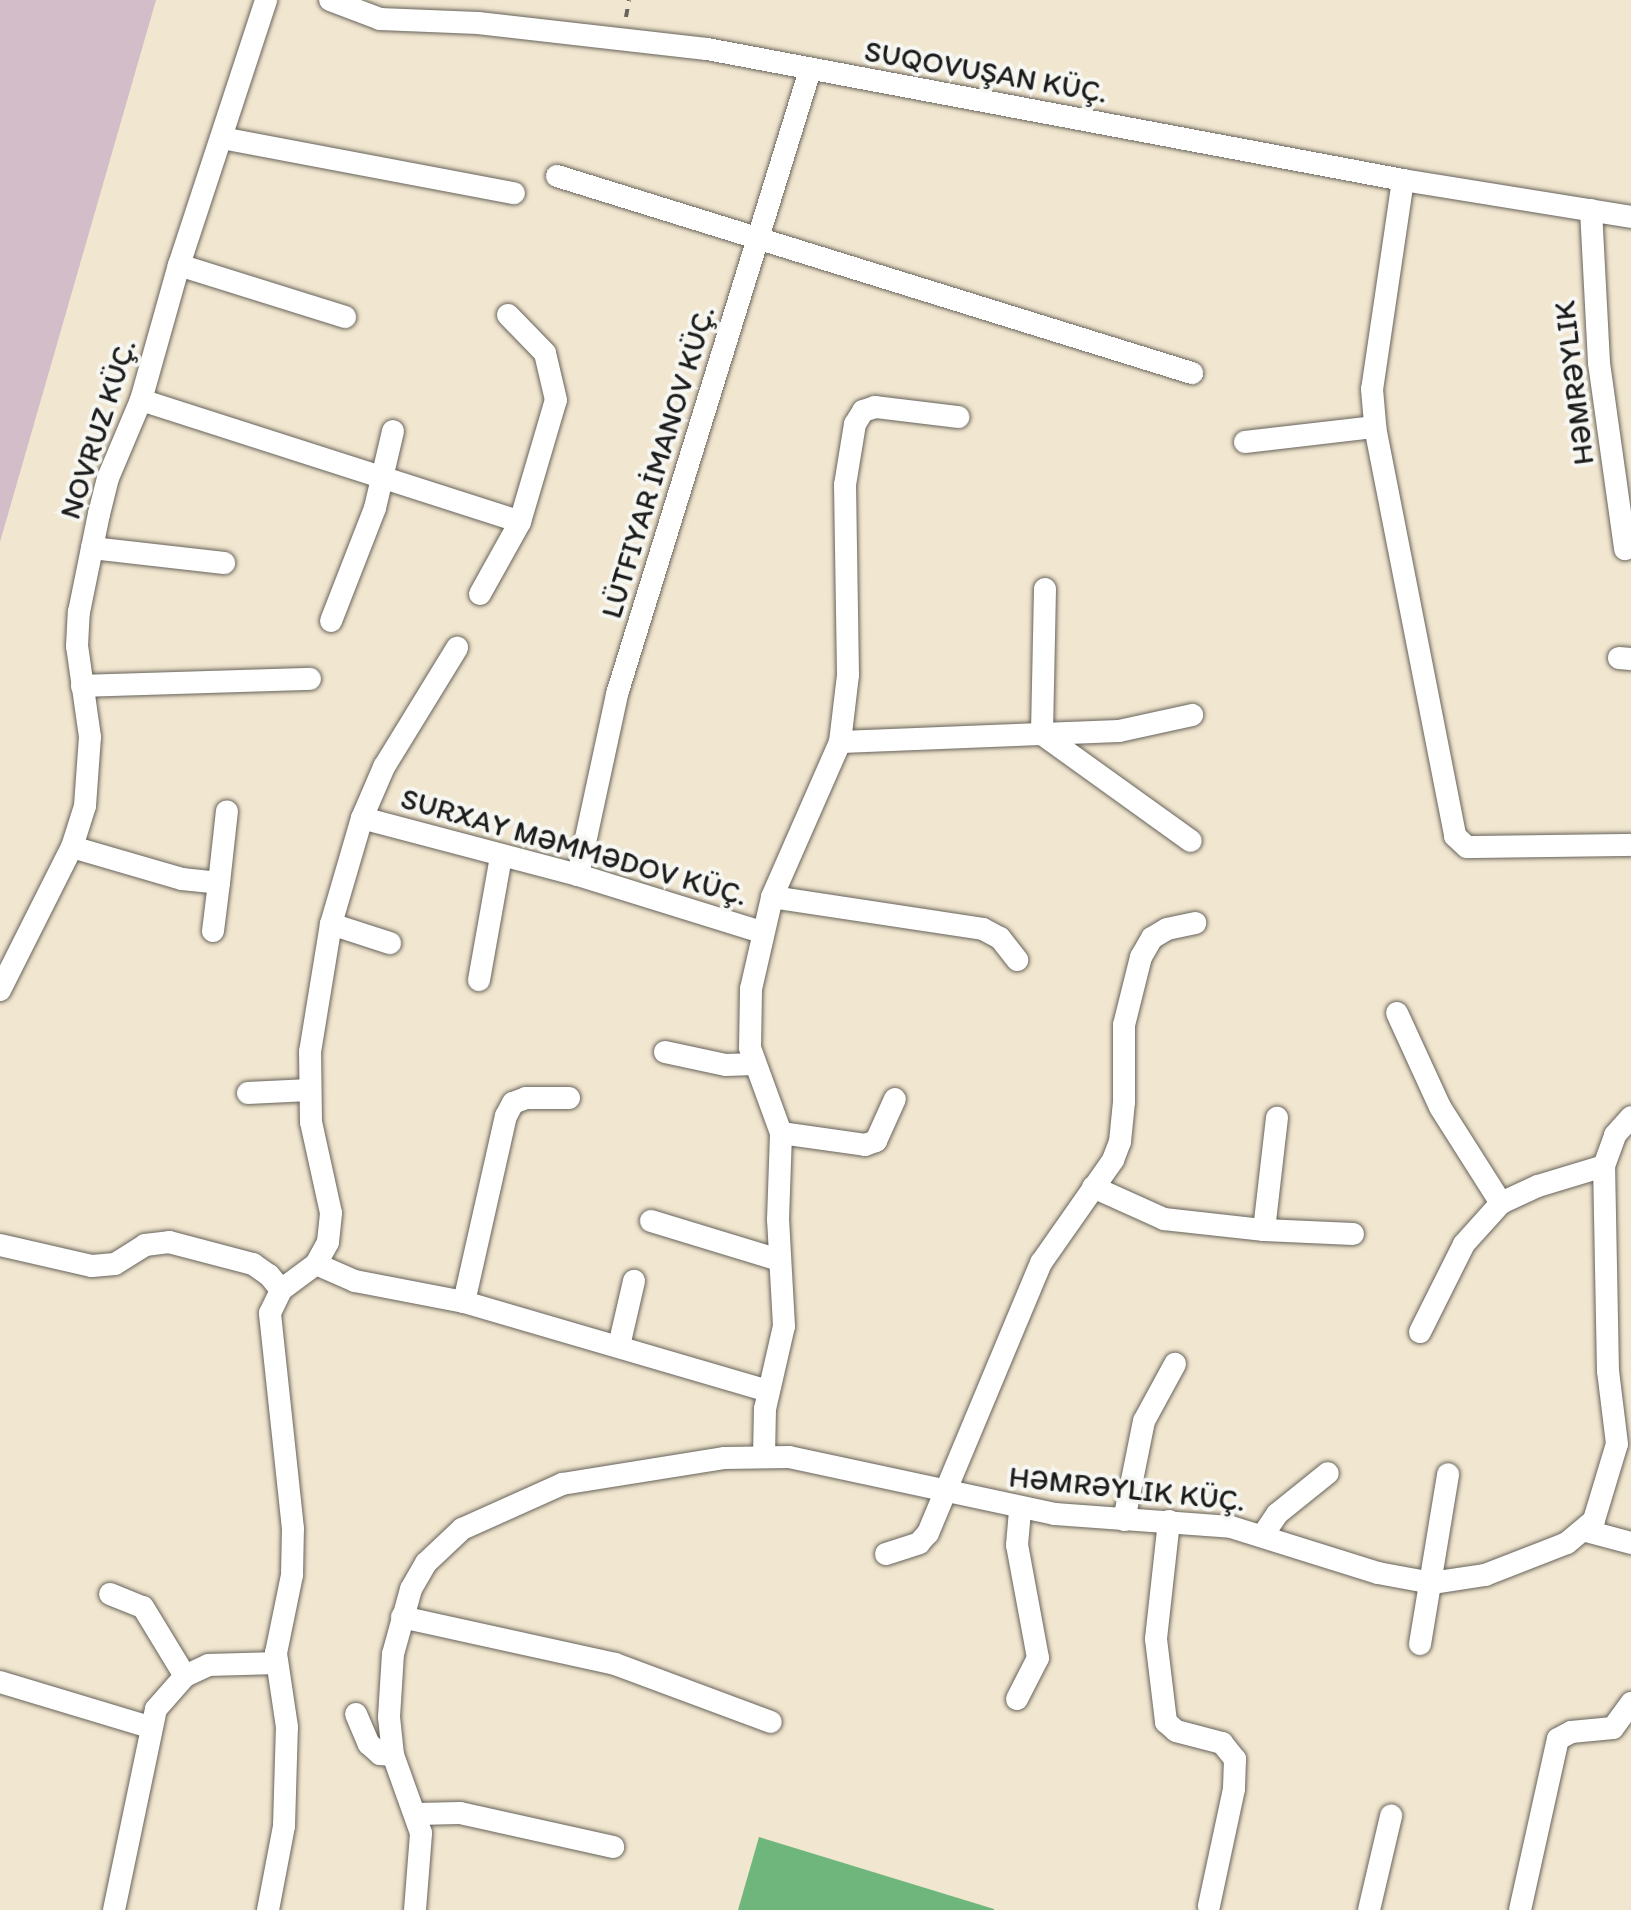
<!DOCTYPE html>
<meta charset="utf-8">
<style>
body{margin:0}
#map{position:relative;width:1631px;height:1910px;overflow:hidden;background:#f1e6cf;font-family:Itim,sans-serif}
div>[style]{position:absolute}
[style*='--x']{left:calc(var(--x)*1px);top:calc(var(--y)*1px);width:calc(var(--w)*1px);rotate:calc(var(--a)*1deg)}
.industrial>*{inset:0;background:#d2bdc8}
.forest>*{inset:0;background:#6eb67c}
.path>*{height:4px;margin-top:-2px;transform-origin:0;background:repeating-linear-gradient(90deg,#67635b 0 8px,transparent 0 16px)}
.roads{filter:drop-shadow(0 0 2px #67635b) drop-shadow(0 0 2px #67635b)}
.minor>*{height:22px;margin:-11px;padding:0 11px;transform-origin:11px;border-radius:11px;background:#fff}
span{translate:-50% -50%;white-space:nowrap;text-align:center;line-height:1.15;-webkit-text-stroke:8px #f6f6f2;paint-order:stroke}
.street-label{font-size:30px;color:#1c1c1c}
</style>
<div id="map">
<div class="industrial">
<div style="clip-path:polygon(0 0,156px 0,0 542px)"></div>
</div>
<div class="forest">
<div style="clip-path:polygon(759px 1837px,994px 1909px,994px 1910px,738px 1910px)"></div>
</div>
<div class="path">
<div style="--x:626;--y:17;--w:17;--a:-80"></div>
</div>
<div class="roads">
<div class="minor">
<div style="--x:330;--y:0;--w:53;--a:20.8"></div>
<div style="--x:380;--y:19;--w:98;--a:2.3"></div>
<div style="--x:478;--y:23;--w:230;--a:6.5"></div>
<div style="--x:707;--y:49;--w:708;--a:10.66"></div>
<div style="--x:1403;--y:180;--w:231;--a:9.2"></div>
<div style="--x:222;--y:138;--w:297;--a:10.7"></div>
<div style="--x:557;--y:176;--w:665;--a:17.24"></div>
<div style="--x:1403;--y:180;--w:211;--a:98.4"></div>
<div style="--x:1372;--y:389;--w:38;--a:85"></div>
<div style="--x:1375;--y:427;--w:417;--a:78.9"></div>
<div style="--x:1455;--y:836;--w:16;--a:43"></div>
<div style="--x:1467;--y:847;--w:164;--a:-0.7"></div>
<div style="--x:1591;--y:210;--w:153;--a:87"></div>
<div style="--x:1599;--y:363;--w:188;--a:82"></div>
<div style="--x:179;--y:265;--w:174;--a:17.4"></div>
<div style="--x:141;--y:400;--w:398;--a:17.8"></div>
<div style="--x:1245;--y:442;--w:131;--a:-6.6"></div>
<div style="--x:92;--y:548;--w:133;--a:6.5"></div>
<div style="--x:1045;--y:589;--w:145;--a:91.2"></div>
<div style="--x:1042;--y:734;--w:77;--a:-2.2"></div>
<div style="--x:1119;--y:731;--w:75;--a:-12.4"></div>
<div style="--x:480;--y:594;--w:82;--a:-60.9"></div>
<div style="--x:520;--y:522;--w:127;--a:-73.6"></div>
<div style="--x:556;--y:400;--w:48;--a:-103.2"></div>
<div style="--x:545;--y:353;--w:53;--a:-134.2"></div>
<div style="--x:331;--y:621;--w:121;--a:-68.7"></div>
<div style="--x:375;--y:508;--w:79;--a:-76.8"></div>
<div style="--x:1619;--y:658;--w:12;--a:5"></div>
<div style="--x:82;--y:686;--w:228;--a:-1.8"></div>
<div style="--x:840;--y:742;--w:202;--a:-2.3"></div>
<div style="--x:1042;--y:734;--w:183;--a:35.7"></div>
<div style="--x:362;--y:818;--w:56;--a:-66.7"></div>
<div style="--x:384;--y:767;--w:140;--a:-58.5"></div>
<div style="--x:72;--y:847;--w:115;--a:16.2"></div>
<div style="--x:182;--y:879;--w:37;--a:6"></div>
<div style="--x:219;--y:883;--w:72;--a:-83.7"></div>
<div style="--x:578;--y:875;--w:185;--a:-77.8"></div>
<div style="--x:617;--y:694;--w:653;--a:-72.81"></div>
<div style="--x:772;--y:897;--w:213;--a:8.6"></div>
<div style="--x:983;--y:929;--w:19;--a:28"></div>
<div style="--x:1000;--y:938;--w:28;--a:52"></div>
<div style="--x:331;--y:924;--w:62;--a:17.9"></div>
<div style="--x:213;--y:931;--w:48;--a:-82.9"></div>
<div style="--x:479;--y:980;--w:126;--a:-79.9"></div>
<div style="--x:0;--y:990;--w:160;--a:-63.3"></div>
<div style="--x:72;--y:847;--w:43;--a:-72.4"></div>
<div style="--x:85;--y:806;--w:69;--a:-85.9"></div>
<div style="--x:90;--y:737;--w:92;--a:-98.1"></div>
<div style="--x:77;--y:646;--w:34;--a:-87"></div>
<div style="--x:79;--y:612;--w:100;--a:-78.5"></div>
<div style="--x:99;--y:514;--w:37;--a:-76"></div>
<div style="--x:108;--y:478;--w:85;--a:-67.1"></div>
<div style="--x:141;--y:400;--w:140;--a:-74.3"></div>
<div style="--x:179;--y:265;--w:279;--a:-71.8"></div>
<div style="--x:1397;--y:1013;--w:103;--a:65.4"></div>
<div style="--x:1440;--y:1107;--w:114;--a:57.6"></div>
<div style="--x:1501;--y:1203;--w:41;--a:-24.7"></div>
<div style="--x:1538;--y:1186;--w:69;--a:-16.9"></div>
<div style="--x:665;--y:1052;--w:62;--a:12"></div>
<div style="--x:726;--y:1065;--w:29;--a:-2"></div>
<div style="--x:248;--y:1093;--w:61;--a:-2.8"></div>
<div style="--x:781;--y:1133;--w:85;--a:8.1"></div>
<div style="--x:865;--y:1145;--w:12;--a:-20"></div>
<div style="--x:876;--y:1141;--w:46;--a:-65.7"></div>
<div style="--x:1093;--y:1187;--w:78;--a:24.3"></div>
<div style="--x:1164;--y:1219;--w:101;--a:6.3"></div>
<div style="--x:1264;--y:1230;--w:113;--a:-83.4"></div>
<div style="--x:651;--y:1221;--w:134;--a:16.9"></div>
<div style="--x:1264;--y:1230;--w:89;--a:2.6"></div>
<div style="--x:0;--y:1245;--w:94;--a:12.9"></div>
<div style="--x:92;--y:1266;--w:23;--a:-5"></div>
<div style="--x:115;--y:1264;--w:36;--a:-32"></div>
<div style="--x:145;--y:1245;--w:24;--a:-7"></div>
<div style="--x:169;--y:1242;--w:87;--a:14.7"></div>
<div style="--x:253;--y:1264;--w:19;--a:35"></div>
<div style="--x:269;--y:1275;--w:19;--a:51"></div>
<div style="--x:316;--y:1264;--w:43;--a:23.6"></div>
<div style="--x:355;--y:1281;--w:111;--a:10.9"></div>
<div style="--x:464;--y:1302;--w:317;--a:16.3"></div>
<div style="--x:464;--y:1302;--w:191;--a:-77.3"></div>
<div style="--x:506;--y:1116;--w:15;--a:-62"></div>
<div style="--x:513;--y:1103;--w:14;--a:-21"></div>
<div style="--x:526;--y:1098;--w:43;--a:0"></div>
<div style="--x:1420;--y:1332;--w:98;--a:-63.4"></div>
<div style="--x:1464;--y:1244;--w:55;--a:-47.9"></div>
<div style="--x:619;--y:1346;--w:67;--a:-77"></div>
<div style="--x:764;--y:1456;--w:47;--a:-88.8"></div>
<div style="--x:765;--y:1409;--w:85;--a:-77.1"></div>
<div style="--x:784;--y:1326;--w:106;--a:-93.2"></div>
<div style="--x:778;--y:1220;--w:87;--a:-88"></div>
<div style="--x:781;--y:1133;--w:90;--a:-110"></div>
<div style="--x:750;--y:1048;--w:59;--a:-89"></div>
<div style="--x:751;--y:989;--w:94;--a:-77.1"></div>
<div style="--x:772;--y:897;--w:169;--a:-66.3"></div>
<div style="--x:840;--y:742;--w:67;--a:-83.2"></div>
<div style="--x:848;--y:675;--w:190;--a:-90.9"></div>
<div style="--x:845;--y:485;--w:62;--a:-80.7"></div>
<div style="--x:855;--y:424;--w:15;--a:-58"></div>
<div style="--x:863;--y:411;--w:13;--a:-18"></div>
<div style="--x:875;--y:407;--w:84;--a:6.9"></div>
<div style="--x:1124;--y:1520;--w:101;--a:-78.6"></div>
<div style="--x:1144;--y:1421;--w:65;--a:-61.5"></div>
<div style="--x:1169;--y:1521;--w:119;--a:96.3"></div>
<div style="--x:1156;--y:1639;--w:84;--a:83.1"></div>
<div style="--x:1166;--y:1722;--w:13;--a:42"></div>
<div style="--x:1176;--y:1731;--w:48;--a:14.6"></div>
<div style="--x:1222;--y:1743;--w:21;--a:51"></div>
<div style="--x:1235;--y:1759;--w:30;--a:92"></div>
<div style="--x:1234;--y:1789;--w:120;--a:102.1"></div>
<div style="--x:1586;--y:1531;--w:47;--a:14.9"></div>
<div style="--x:1263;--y:1535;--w:25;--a:-56"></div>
<div style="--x:1277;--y:1514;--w:65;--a:-38.8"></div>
<div style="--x:886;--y:1554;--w:35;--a:-18"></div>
<div style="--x:919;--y:1543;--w:13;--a:-48"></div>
<div style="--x:928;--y:1533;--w:293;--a:-67.3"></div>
<div style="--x:1041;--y:1263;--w:126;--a:-55"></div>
<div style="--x:1113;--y:1160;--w:19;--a:-69"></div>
<div style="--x:1120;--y:1142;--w:40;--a:-84.3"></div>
<div style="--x:1124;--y:1102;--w:77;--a:-90"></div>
<div style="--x:1124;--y:1025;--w:70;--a:-76"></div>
<div style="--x:1141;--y:957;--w:22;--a:-60"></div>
<div style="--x:1152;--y:938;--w:17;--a:-31"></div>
<div style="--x:1167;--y:929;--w:29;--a:-12"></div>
<div style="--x:110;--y:1594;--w:35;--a:22"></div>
<div style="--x:143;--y:1607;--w:81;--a:58.7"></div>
<div style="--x:402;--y:1617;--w:218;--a:12.4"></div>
<div style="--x:615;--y:1664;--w:166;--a:20.4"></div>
<div style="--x:1420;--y:1644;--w:172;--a:-80.6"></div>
<div style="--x:0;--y:1682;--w:156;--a:16.8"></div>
<div style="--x:1017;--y:1699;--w:46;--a:-62.9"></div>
<div style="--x:1038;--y:1658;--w:115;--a:-100.5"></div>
<div style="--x:1017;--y:1545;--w:36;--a:-85"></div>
<div style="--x:356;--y:1714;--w:33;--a:67"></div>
<div style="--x:369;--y:1744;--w:15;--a:42"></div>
<div style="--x:380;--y:1754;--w:13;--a:4"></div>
<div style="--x:416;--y:1814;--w:44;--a:-1.3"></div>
<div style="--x:460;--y:1813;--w:157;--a:12.5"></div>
<div style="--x:114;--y:1910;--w:205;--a:-78.2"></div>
<div style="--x:156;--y:1709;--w:44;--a:-48.7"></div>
<div style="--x:185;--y:1676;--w:26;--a:-25"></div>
<div style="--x:209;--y:1665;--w:68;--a:-1.7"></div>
<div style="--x:268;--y:1910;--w:86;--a:-79.2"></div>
<div style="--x:284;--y:1826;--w:99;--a:-88.3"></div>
<div style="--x:287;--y:1727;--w:75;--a:-98.5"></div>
<div style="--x:276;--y:1653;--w:80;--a:-78.4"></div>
<div style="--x:292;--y:1575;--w:46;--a:-88.8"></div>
<div style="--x:293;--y:1529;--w:217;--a:-96.1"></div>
<div style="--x:270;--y:1313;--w:25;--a:-64"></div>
<div style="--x:281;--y:1290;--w:44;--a:-36.6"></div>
<div style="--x:316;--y:1264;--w:25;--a:-61"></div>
<div style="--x:328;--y:1242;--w:29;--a:-84"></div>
<div style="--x:331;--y:1213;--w:93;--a:-102.4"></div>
<div style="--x:311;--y:1122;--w:70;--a:-90.8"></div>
<div style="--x:310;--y:1052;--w:130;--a:-80.7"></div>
<div style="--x:331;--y:924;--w:110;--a:-73.7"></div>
<div style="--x:362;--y:818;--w:223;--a:14.8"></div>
<div style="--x:578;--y:875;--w:192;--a:17.3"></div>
<div style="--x:415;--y:1910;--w:77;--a:-85.5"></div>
<div style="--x:421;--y:1833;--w:83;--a:-109.7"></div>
<div style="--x:393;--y:1755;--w:38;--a:-96"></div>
<div style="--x:389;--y:1717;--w:63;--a:-86.4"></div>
<div style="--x:393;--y:1654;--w:67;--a:-74.5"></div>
<div style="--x:411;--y:1589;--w:30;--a:-60"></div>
<div style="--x:426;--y:1563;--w:50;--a:-43.4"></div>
<div style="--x:462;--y:1529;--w:110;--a:-24.2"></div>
<div style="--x:562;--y:1484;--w:165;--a:-9.1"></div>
<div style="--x:725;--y:1458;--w:64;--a:-0.9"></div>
<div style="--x:789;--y:1457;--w:272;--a:12.1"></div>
<div style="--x:1055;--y:1514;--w:176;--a:4.2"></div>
<div style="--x:1231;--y:1527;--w:154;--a:17.4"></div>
<div style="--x:1378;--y:1573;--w:55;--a:10.5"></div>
<div style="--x:1432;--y:1583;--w:54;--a:-8.6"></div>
<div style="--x:1485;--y:1575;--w:88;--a:-21.3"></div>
<div style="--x:1567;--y:1543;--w:35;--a:-40"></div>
<div style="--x:1594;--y:1520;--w:79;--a:-73.2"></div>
<div style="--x:1617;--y:1444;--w:74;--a:-97"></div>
<div style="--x:1608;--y:1371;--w:205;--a:-91.1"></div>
<div style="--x:1604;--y:1166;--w:33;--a:-70"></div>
<div style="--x:1615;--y:1135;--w:24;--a:-48"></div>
<div style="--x:1369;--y:1910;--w:97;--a:-76.8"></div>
<div style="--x:1520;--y:1910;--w:175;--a:-77.5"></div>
<div style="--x:1558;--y:1739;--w:15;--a:-28"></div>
<div style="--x:1571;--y:1732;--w:42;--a:-5.4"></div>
<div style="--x:1613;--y:1728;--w:31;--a:-54"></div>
</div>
</div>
<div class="street-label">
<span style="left:986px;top:72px;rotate:10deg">SUQOVUŞAN KÜÇ.</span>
<span style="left:1574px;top:383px;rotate:-97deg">HƏMRƏYLIK</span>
<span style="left:98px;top:429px;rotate:-72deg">NOVRUZ KÜÇ.</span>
<span style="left:658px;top:462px;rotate:-73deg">LÜTFIYAR İMANOV KÜÇ.</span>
<span style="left:574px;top:847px;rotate:16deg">SURXAY MƏMMƏDOV KÜÇ.</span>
<span style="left:1127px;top:1489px;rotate:6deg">HƏMRƏYLIK KÜÇ.</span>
</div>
</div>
